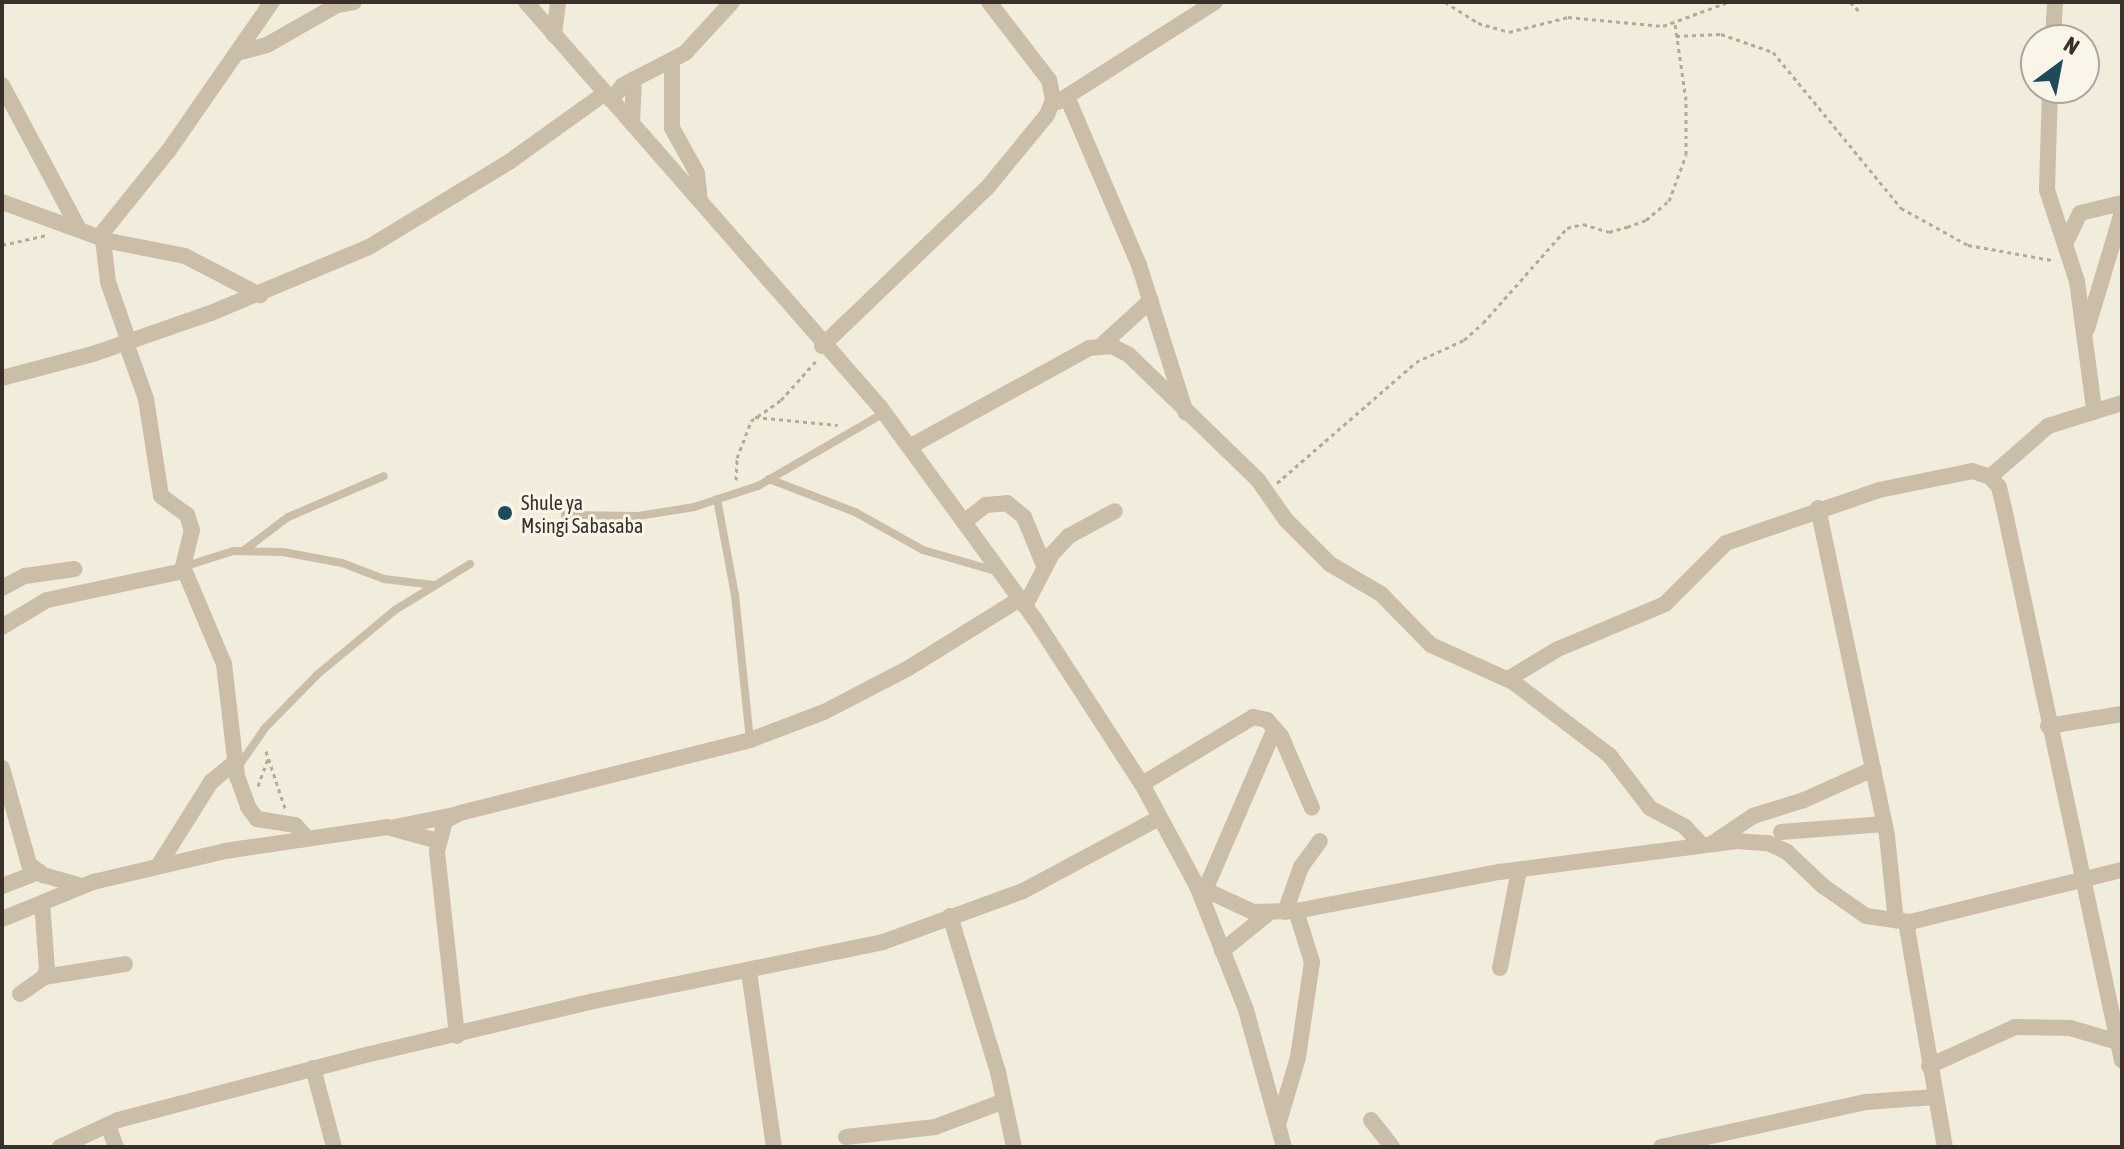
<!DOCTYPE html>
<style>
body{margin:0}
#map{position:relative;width:2124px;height:1149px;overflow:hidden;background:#f2ecdd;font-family:"Asap Condensed",sans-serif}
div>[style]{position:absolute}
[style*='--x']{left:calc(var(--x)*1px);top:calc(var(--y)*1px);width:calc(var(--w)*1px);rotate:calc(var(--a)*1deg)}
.path>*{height:3px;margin-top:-1.5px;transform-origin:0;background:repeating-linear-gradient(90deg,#b7a993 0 4px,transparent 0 8px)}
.service>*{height:8px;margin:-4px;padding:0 4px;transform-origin:4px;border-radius:4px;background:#cbbea8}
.minor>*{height:16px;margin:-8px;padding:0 8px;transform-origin:8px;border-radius:8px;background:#cbbea8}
.dots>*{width:22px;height:22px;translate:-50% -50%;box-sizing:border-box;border:4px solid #faf5e9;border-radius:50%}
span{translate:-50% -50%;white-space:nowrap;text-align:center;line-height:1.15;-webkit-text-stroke:6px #faf5e9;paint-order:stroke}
.poi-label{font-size:20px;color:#383029}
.left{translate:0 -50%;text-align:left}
.frame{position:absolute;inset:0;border:4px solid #383029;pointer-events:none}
.north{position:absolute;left:2020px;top:24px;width:80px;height:80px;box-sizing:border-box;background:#faf5e9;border:2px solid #aca69c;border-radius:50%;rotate:32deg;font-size:22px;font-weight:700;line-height:32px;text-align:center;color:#383029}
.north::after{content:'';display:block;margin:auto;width:28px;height:36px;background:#1e4b5a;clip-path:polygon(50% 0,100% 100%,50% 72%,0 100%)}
</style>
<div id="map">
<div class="path">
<div style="--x:1445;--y:2;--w:39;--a:32"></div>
<div style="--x:1478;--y:23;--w:32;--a:16"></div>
<div style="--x:1509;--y:32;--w:61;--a:-14.3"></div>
<div style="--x:1568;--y:17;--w:95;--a:5.4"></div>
<div style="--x:1663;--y:26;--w:69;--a:-20.3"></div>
<div style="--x:1850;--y:2;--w:16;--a:45"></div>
<div style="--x:1676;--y:36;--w:45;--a:-2.5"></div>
<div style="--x:1721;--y:34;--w:55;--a:19.1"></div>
<div style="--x:1773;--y:52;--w:202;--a:50.6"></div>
<div style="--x:1901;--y:208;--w:77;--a:28.9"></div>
<div style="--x:1968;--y:245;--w:85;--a:10.1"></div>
<div style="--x:2;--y:245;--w:46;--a:-12.5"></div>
<div style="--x:755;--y:417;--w:83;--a:5.5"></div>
<div style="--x:736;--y:480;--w:22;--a:-87"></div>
<div style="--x:737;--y:458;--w:40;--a:-69"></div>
<div style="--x:751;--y:421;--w:37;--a:-35"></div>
<div style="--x:781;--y:400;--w:52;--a:-48.1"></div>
<div style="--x:1277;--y:483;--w:184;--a:-41"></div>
<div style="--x:1416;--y:362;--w:53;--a:-24.6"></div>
<div style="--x:1464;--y:340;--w:25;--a:-42"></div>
<div style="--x:1483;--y:323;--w:127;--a:-48.5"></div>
<div style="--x:1567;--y:228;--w:16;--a:-14"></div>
<div style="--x:1583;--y:224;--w:27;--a:17"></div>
<div style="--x:1609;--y:232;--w:19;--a:-16"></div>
<div style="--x:1627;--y:227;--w:20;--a:-20"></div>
<div style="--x:1646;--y:220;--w:30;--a:-40"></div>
<div style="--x:1669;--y:201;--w:49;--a:-69.7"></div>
<div style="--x:1686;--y:155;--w:55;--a:-90"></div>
<div style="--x:1686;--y:100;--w:77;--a:-98.2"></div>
<div style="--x:266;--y:751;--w:60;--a:71.6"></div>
<div style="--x:258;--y:786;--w:29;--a:-70"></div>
</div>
<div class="service">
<div style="--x:769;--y:479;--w:92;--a:21"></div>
<div style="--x:855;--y:512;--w:78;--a:29.2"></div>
<div style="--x:923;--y:550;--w:79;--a:16.1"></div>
<div style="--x:717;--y:499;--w:98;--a:79.4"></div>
<div style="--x:735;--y:595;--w:146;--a:84.1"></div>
<div style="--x:565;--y:515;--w:73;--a:0.8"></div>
<div style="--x:638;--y:516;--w:57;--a:-9.1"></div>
<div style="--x:694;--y:507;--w:67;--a:-18.2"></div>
<div style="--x:758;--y:486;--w:146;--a:-30.1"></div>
<div style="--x:243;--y:551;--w:56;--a:-37.1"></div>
<div style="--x:288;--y:517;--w:104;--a:-23.1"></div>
<div style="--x:183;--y:567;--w:52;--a:-17.7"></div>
<div style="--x:233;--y:551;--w:50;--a:1.1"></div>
<div style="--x:283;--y:552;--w:60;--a:10.6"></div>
<div style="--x:342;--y:563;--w:45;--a:20.9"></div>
<div style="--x:384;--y:579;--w:50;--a:6.8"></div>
<div style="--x:238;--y:767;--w:47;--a:-55.3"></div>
<div style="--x:265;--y:728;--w:76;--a:-45.5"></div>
<div style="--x:318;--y:674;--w:100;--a:-39.7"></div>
<div style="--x:395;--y:610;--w:88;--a:-31.5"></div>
</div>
<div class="minor">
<div style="--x:526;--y:2;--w:538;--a:48.84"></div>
<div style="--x:880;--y:407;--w:261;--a:53.9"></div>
<div style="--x:1034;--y:618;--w:198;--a:57"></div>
<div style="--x:1142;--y:784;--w:116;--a:61.7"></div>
<div style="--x:1197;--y:886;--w:133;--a:68.4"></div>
<div style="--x:1246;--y:1010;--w:142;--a:74.5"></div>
<div style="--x:554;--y:35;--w:33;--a:-83"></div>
<div style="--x:2053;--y:40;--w:38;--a:-87"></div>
<div style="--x:237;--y:53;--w:31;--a:-15"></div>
<div style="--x:267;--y:45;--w:81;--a:-29.7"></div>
<div style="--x:337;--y:5;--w:17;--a:-10"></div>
<div style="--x:672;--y:60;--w:68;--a:90"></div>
<div style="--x:672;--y:128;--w:51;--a:60.9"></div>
<div style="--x:697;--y:173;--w:28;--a:84"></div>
<div style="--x:2;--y:85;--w:163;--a:61.9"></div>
<div style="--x:2050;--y:88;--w:102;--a:91.7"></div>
<div style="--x:2047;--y:190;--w:96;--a:71.8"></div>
<div style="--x:2077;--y:281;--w:129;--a:82.4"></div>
<div style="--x:1067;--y:97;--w:183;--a:66.8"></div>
<div style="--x:1139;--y:265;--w:155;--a:72.4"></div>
<div style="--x:611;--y:100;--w:19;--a:-51"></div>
<div style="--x:623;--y:85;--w:70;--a:-27.3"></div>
<div style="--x:685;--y:53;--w:69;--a:-47.3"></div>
<div style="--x:1058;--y:102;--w:186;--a:-32.5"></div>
<div style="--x:632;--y:123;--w:44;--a:-87.4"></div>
<div style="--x:2;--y:202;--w:114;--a:20"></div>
<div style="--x:109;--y:241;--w:77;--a:11.2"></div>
<div style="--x:185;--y:256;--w:85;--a:27.5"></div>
<div style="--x:99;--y:237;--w:112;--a:-51.2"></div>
<div style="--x:169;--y:150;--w:180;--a:-55.2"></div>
<div style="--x:103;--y:239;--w:43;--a:83.4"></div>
<div style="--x:108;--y:282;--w:64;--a:70.7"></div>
<div style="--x:2066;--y:242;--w:32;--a:-64"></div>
<div style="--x:2080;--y:213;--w:43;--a:-13.4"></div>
<div style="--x:2087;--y:329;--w:122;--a:-73.3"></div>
<div style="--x:126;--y:343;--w:59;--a:70.3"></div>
<div style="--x:146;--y:399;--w:98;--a:81.2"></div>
<div style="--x:161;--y:496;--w:32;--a:36"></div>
<div style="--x:187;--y:515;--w:16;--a:72"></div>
<div style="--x:192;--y:530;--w:38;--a:104"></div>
<div style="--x:183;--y:567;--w:105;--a:67.1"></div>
<div style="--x:224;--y:664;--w:113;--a:83.4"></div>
<div style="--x:237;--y:776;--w:33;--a:70"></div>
<div style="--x:248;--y:807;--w:15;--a:53"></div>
<div style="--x:257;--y:819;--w:38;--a:9"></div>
<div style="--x:295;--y:825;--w:18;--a:47"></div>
<div style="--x:1103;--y:344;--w:65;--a:-42.5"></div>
<div style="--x:822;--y:346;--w:228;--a:-43.8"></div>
<div style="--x:987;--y:188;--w:94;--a:-50.6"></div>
<div style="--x:1047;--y:115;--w:16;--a:-68"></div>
<div style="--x:1053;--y:100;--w:20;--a:-101"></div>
<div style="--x:1049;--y:80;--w:98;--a:-127.6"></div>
<div style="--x:2;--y:378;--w:94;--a:-14.8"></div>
<div style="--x:93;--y:354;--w:125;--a:-19.2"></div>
<div style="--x:211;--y:313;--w:171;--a:-22.7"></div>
<div style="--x:369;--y:247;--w:164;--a:-31.3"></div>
<div style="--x:509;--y:162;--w:118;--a:-35.7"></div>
<div style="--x:911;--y:446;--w:203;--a:-28.8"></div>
<div style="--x:1089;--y:348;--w:23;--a:-5"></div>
<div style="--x:1112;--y:346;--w:19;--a:28"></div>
<div style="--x:1129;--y:355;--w:180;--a:44.1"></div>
<div style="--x:1258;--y:480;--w:49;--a:55"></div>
<div style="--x:1286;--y:520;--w:62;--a:45"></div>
<div style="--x:1330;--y:564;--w:59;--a:30.5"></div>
<div style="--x:1381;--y:594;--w:71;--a:45.6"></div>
<div style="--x:1431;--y:645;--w:90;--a:24.3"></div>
<div style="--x:1513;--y:682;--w:122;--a:37.3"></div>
<div style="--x:1610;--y:756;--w:66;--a:52.4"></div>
<div style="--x:1650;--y:808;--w:40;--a:28"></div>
<div style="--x:1685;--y:827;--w:23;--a:47"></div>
<div style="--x:1990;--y:477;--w:77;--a:-41.3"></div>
<div style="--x:2048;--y:426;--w:77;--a:-17.3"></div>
<div style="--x:1818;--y:508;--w:335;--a:78.1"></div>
<div style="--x:1887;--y:836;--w:85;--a:84"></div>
<div style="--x:964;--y:522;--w:28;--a:-38"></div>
<div style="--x:986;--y:505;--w:21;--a:-5"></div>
<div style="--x:1007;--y:503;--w:22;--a:39"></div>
<div style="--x:1024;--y:517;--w:55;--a:67.6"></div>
<div style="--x:2;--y:588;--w:26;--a:-28"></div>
<div style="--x:25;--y:576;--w:50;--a:-8"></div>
<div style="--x:1025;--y:606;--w:59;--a:-62.6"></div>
<div style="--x:1052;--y:554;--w:25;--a:-47"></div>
<div style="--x:1069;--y:536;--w:52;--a:-28.5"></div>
<div style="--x:2;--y:627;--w:52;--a:-31"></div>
<div style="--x:47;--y:600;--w:140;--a:-12"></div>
<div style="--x:1508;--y:679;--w:58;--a:-31"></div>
<div style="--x:1558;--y:649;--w:116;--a:-22.8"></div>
<div style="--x:1665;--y:604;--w:86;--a:-45"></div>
<div style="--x:1726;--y:543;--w:162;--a:-19.1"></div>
<div style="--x:1879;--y:490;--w:95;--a:-11.5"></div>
<div style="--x:1972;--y:471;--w:19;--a:18"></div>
<div style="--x:1990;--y:477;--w:13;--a:48"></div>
<div style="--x:1999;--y:487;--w:22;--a:77"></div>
<div style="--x:2004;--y:508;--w:565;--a:77.95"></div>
<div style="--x:2048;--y:726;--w:75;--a:-9.2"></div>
<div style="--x:2;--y:768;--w:100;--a:74.3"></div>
<div style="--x:29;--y:864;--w:18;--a:38"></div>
<div style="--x:43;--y:875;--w:41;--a:15.8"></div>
<div style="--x:1142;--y:784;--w:130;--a:-31.1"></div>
<div style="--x:1253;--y:717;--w:14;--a:12"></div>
<div style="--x:1267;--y:720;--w:21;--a:49"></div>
<div style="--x:1281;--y:736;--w:78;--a:66.7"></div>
<div style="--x:395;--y:827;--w:60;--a:-11.5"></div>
<div style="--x:1781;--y:832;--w:103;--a:-4.4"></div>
<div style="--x:1713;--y:843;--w:48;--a:-34"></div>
<div style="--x:1753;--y:816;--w:53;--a:-17.4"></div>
<div style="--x:1804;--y:800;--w:76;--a:-24.2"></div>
<div style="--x:160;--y:863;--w:96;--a:-57.8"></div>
<div style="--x:211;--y:782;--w:33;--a:-40"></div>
<div style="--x:2;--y:886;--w:40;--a:-21"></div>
<div style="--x:1197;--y:886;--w:62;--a:24.9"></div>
<div style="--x:1253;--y:912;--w:43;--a:-1.3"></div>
<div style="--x:1296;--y:911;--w:207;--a:-10.9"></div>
<div style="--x:1499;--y:872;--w:240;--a:-7.4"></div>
<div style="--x:1737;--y:841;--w:31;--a:4"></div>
<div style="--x:1768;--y:843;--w:21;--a:25"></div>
<div style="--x:1787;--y:852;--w:50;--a:43.4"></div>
<div style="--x:1823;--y:886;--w:52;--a:34.9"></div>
<div style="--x:1866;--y:916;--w:44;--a:7.8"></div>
<div style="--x:1910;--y:922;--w:218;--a:-13.8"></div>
<div style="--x:1205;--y:890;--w:176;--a:-66.6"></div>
<div style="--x:1285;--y:912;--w:48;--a:-70.4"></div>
<div style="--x:1301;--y:867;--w:32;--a:-54"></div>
<div style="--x:950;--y:916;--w:163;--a:72.9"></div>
<div style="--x:998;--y:1072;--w:77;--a:78"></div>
<div style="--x:2;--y:919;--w:98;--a:-22.1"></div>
<div style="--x:93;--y:882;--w:136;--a:-13.2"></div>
<div style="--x:225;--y:851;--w:164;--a:-8.4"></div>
<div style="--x:387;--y:827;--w:53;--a:15.4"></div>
<div style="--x:1906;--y:922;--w:228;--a:80.2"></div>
<div style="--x:1222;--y:951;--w:60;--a:-39"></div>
<div style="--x:1500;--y:968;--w:100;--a:-79"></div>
<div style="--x:749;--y:972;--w:177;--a:81.9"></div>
<div style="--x:44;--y:977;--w:82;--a:-9.1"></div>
<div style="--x:20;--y:994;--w:29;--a:-35"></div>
<div style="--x:44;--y:977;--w:9;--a:-69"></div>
<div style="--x:47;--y:969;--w:66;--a:-94.3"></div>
<div style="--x:457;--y:1036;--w:186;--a:-96.2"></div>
<div style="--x:437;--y:851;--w:31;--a:-75"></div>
<div style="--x:445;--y:821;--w:17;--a:-28"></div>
<div style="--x:460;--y:813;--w:299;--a:-14.1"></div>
<div style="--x:750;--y:740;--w:79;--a:-20.7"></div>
<div style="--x:824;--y:712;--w:93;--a:-27.4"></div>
<div style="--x:907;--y:669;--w:133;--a:-31.8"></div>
<div style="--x:1929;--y:1066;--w:94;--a:-24.4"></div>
<div style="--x:2015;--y:1027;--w:55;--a:1"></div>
<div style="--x:2070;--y:1028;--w:50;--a:16.3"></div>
<div style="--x:313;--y:1068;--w:82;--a:75.1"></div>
<div style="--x:1371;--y:1120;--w:34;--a:52"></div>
<div style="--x:108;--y:1125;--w:23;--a:70"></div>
<div style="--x:1278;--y:1125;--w:71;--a:-73.6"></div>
<div style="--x:1298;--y:1057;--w:96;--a:-81.6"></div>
<div style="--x:1312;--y:962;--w:53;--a:-107.4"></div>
<div style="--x:846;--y:1137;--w:90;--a:-6.4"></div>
<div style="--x:935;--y:1127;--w:74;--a:-20.6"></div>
<div style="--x:60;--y:1147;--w:64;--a:-25"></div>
<div style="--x:118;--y:1120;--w:260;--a:-14.7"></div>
<div style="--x:370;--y:1054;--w:230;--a:-13.3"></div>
<div style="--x:594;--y:1001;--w:295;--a:-11.5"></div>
<div style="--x:883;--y:942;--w:149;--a:-20"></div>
<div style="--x:1023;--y:891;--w:154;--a:-28.2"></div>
<div style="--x:1661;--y:1147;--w:210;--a:-12.4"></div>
<div style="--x:1866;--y:1102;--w:69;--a:-4.1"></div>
</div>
<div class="dots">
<div style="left:505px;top:513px;background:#1e4b5a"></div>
</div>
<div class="poi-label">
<span class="left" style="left:521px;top:514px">Shule ya<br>Msingi Sabasaba</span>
</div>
<div class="frame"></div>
<div class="north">N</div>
</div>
